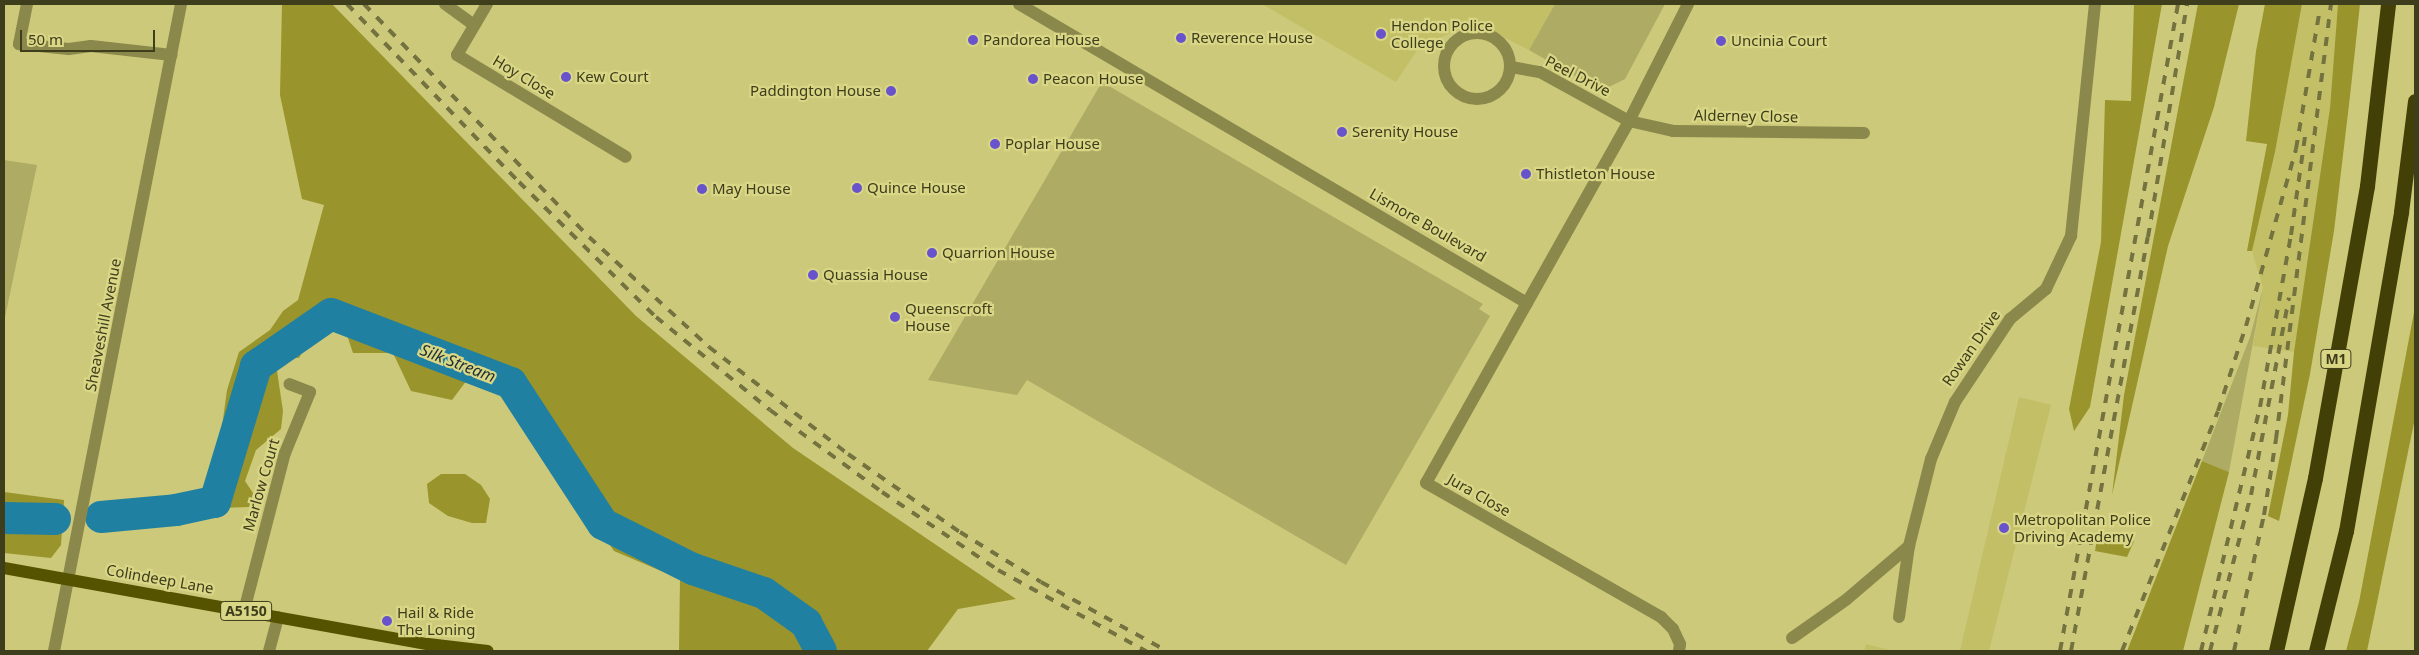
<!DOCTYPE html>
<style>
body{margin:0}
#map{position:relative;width:2419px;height:655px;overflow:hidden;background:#ccc97a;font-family:"Noto Sans",sans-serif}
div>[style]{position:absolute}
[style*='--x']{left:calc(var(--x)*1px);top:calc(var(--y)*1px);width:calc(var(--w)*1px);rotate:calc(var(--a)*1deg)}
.built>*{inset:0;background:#c3bf67}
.green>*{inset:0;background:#adab64}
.forest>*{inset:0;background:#99942b}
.river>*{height:32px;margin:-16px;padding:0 16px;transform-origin:16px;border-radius:16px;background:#2080a2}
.minor>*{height:12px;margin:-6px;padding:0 6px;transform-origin:6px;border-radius:6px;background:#8a884b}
.minor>.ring{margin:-6px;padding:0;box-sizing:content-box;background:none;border:12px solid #8a884b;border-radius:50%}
.major>*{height:12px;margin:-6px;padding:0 6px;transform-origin:6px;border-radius:6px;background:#565300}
.highway>*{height:15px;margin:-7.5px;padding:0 7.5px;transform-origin:7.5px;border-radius:7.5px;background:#424006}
.rail>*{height:4px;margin-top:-2px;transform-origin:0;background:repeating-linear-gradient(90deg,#747340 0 9px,transparent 0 18px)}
.dots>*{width:14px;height:14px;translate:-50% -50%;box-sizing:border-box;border:2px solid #d9d686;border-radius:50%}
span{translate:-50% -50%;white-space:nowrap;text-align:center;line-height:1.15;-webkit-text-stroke:4.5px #d9d686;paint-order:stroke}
.shield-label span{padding:1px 4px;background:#d9d686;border:1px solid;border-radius:4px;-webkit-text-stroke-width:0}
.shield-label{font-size:14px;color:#3e3d1c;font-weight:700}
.poi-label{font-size:15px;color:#3e3d1c}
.left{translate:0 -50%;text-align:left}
.right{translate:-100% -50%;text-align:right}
.street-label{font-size:15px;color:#3e3d1c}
.water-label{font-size:16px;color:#1a2f37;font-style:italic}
.frame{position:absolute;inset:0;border:5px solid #3e3d1c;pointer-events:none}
.scale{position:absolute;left:20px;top:30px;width:135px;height:22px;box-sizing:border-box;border:2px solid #3e3d1c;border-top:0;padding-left:6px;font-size:15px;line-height:18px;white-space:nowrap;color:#3e3d1c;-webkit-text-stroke:4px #d9d686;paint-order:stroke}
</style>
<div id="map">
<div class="built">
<div style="clip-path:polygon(1262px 4px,1555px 4px,1529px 50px,1475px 23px,1420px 46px,1396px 82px)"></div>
<div style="clip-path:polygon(2302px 4px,2338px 4px,2330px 108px,2294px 352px,2253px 346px,2263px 288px,2252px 251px,2275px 152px)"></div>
<div style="clip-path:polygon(2019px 397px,2051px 405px,1989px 651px,1960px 651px)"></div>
<div style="clip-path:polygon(1866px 644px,1894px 651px,1864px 651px)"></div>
</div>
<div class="green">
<div style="clip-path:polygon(1555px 4px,1665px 4px,1625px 79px,1601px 91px,1529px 50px)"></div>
<div style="clip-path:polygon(1102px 82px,1483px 304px,1479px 309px,1490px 316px,1346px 565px,1027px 380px,1017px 395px,928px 380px)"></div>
<div style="clip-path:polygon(4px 160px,37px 165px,4px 322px)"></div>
<div style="clip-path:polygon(2263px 288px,2229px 472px,2202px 461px,2250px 337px)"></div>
</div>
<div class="forest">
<div style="clip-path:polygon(282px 4px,332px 4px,636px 316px,793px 448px,1016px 599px,958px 609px,927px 651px,679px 651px,680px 579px,614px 551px,522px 414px,498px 383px,470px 376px,452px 400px,411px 391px,393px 353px,353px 353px,345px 329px,313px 331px,299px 358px,285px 357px,277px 371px,283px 411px,281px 429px,256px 450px,245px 481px,253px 493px,249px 507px,220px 508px,191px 519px,213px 492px,227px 390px,239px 352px,270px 330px,283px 311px,298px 300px,324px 205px,302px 199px,280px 95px)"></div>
<div style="clip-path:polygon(2134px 4px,2162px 4px,2090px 407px,2074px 431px,2069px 409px,2101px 242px,2105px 100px,2131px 101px)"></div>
<div style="clip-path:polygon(2198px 4px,2239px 4px,2214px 107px,2168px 246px,2112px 495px,2124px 395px)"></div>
<div style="clip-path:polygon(2265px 4px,2302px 4px,2275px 152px,2252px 251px,2247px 251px,2267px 144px,2246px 141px,2256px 51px)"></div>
<div style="clip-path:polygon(2338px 4px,2360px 4px,2350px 96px,2334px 231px,2310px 374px,2279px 521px,2268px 516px,2288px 415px,2294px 352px,2330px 108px)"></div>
<div style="clip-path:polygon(2415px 307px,2415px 418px,2367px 651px,2346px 651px,2359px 602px)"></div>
<div style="clip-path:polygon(2202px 461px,2229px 472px,2183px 651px,2127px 651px)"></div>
<div style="clip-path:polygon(441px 474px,465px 474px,481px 485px,490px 499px,486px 523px,472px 523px,448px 516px,429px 503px,427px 484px)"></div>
<div style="clip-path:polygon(4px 492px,64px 500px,61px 545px,51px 558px,4px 553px)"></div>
<div style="clip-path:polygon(2098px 532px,2134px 541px,2127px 557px,2095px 551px)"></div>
</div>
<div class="river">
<div style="--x:101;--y:517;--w:75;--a:-5.3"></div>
<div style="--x:176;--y:510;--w:40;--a:-12"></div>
<div style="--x:215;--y:502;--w:142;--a:-73.2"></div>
<div style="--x:256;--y:366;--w:91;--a:-34.7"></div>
<div style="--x:331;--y:314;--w:193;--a:21"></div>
<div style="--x:511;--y:383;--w:168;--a:56.9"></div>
<div style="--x:603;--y:524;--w:101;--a:26.6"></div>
<div style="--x:693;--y:569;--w:75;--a:18.7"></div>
<div style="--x:764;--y:593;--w:52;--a:35.5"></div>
<div style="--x:806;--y:623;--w:32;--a:62"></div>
<div style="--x:4;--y:518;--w:51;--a:1.1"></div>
</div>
<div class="minor">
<div style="--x:27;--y:4;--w:41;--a:101.3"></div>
<div style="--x:19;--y:44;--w:50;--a:5.7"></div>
<div style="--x:69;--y:49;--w:22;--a:-8"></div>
<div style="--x:91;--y:46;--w:81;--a:6.4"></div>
<div style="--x:445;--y:4;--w:36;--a:36"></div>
<div style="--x:487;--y:4;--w:59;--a:120.5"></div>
<div style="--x:457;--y:55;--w:197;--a:31.1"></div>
<div style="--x:1019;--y:4;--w:589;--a:30.48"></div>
<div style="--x:1527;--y:303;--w:209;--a:-60.7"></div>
<div style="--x:1629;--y:121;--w:131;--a:-63.2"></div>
<div class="ring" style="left:1444px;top:33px;width:54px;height:54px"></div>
<div style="--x:1511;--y:67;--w:29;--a:10"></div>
<div style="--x:1540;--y:72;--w:102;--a:28.8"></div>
<div style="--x:1629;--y:121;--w:45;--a:12.8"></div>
<div style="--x:1673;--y:131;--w:191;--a:0.6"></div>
<div style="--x:1527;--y:303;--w:206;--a:119.3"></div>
<div style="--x:1426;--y:483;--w:271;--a:29.7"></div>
<div style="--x:1661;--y:617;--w:17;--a:45"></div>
<div style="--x:1673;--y:629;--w:17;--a:65"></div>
<div style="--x:1680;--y:644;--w:7;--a:98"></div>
<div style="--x:244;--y:611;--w:163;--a:-75.5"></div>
<div style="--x:285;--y:453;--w:66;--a:-67.7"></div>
<div style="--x:310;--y:392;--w:22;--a:-159"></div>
<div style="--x:1899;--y:617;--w:72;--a:-82"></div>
<div style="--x:1909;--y:546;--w:90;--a:-75.8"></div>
<div style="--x:1931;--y:459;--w:62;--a:-67.2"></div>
<div style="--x:1955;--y:402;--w:100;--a:-56.5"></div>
<div style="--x:2010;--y:319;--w:47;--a:-39.8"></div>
<div style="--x:2046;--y:289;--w:59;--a:-64.7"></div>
<div style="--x:2071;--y:236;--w:233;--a:-84.1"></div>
<div style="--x:1792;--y:638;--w:67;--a:-35.3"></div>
<div style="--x:1847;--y:599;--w:82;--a:-40.5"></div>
<div style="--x:54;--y:651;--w:659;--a:-78.89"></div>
<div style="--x:269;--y:651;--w:35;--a:-75"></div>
</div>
<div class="major">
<div style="--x:4;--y:568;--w:431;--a:10.2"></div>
<div style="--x:428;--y:644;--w:60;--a:6.7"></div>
</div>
<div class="highway">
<div style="--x:2276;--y:651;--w:177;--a:-77.3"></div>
<div style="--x:2315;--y:478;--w:297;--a:-79.9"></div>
<div style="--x:2367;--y:186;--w:183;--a:-83.4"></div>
<div style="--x:2316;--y:651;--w:124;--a:-76"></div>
<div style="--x:2346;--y:531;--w:324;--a:-80.2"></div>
<div style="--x:2401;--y:212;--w:112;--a:-82.8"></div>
</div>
<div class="rail">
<div style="--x:347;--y:4;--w:248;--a:46"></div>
<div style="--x:519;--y:182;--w:192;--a:44.6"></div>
<div style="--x:656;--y:317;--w:147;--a:39.2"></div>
<div style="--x:770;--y:410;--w:139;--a:36.2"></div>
<div style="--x:882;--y:492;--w:140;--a:33.9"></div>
<div style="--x:998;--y:570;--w:169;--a:28.7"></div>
<div style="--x:364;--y:4;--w:324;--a:46"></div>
<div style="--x:589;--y:237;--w:163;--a:42.5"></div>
<div style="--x:709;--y:347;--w:175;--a:37.6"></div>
<div style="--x:848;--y:454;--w:136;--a:34.9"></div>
<div style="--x:960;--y:532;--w:95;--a:31.7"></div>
<div style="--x:1041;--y:582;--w:144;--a:28.7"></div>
<div style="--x:2060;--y:651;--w:658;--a:-79.66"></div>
<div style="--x:2071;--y:651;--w:421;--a:-79.5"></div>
<div style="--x:2148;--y:237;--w:236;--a:-80.5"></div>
<div style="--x:2122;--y:651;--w:258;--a:-68.2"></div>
<div style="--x:2218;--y:411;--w:89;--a:-71.8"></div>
<div style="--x:2246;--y:326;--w:184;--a:-74.2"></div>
<div style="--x:2296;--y:149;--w:142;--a:-80.3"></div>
<div style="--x:2201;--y:651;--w:251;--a:-76.4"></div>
<div style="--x:2260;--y:407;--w:175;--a:-79.8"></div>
<div style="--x:2291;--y:235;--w:106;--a:-81.9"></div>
<div style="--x:2210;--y:651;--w:161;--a:-75.3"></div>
<div style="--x:2251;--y:495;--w:201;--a:-79.1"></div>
<div style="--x:2234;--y:651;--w:139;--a:-77.6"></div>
<div style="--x:2264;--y:515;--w:77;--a:-81"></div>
<div style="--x:2276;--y:439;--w:438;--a:-82.8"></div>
</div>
<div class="dots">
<div style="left:1381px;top:34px;background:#6853cc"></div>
<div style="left:1181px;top:38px;background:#6853cc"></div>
<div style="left:973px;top:40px;background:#6853cc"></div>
<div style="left:1721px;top:41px;background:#6853cc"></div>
<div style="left:566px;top:77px;background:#6853cc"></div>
<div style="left:1033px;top:79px;background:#6853cc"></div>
<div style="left:891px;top:91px;background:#6853cc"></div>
<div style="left:1342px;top:132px;background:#6853cc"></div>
<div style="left:995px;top:144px;background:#6853cc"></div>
<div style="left:1526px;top:174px;background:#6853cc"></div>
<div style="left:857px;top:188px;background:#6853cc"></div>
<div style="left:702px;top:189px;background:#6853cc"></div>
<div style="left:932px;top:253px;background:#6853cc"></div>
<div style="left:813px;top:275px;background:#6853cc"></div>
<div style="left:895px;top:317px;background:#6853cc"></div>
<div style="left:2004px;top:528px;background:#6853cc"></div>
<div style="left:387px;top:621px;background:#6853cc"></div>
</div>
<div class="shield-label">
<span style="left:2336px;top:359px">M1</span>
<span style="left:246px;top:611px">A5150</span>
</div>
<div class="poi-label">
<span class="left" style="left:1391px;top:34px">Hendon Police<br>College</span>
<span class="left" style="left:1191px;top:38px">Reverence House</span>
<span class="left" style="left:983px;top:40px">Pandorea House</span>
<span class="left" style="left:1731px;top:41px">Uncinia Court</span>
<span class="left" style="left:576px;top:77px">Kew Court</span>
<span class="left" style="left:1043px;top:79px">Peacon House</span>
<span class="right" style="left:881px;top:91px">Paddington House</span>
<span class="left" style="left:1352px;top:132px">Serenity House</span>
<span class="left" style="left:1005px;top:144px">Poplar House</span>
<span class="left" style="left:1536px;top:174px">Thistleton House</span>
<span class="left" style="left:867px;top:188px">Quince House</span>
<span class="left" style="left:712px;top:189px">May House</span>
<span class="left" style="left:942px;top:253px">Quarrion House</span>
<span class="left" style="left:823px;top:275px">Quassia House</span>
<span class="left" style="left:905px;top:317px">Queenscroft<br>House</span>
<span class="left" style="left:2014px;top:528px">Metropolitan Police<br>Driving Academy</span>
<span class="left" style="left:397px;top:621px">Hail &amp; Ride<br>The Loning</span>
</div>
<div class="street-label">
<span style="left:1578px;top:76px;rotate:27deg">Peel Drive</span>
<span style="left:524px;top:77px;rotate:31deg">Hoy Close</span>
<span style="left:1746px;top:116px;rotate:1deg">Alderney Close</span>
<span style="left:1428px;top:225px;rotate:30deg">Lismore Boulevard</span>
<span style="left:103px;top:325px;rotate:-79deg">Sheaveshill Avenue</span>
<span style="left:1971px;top:348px;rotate:-55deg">Rowan Drive</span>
<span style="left:261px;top:485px;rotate:-74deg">Marlow Court</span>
<span style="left:1479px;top:495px;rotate:30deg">Jura Close</span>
<span style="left:160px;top:579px;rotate:10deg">Colindeep Lane</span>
</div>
<div class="water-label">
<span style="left:458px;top:363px;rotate:21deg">Silk Stream</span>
</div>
<div class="frame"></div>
<div class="scale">50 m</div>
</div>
